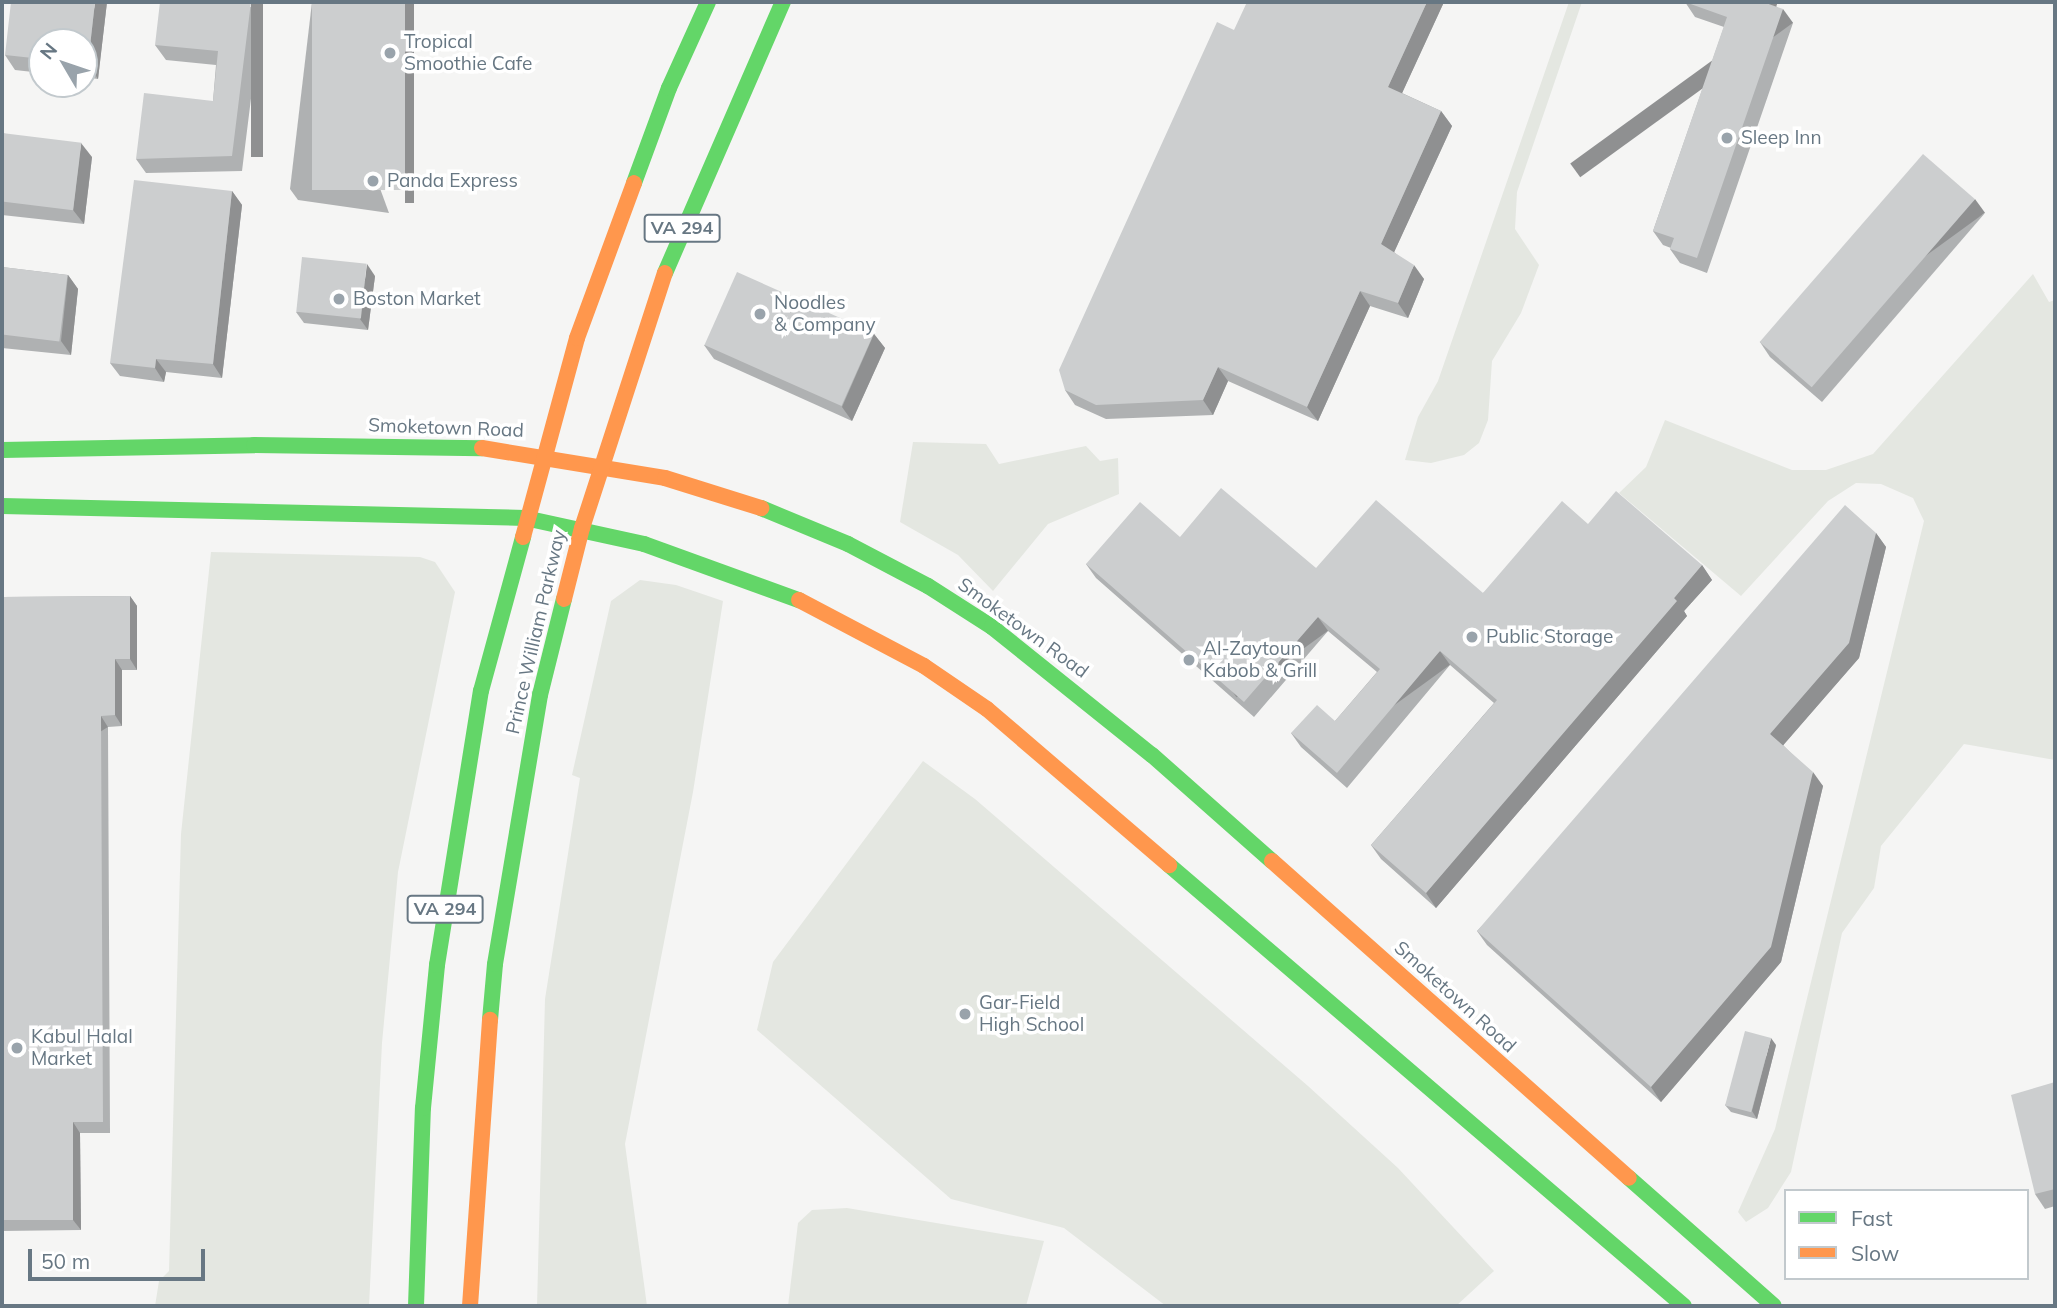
<!DOCTYPE html>
<style>
body{margin:0}
#map{position:relative;width:2057px;height:1308px;overflow:hidden;background:#f5f5f4;font-family:Mulish,sans-serif}
div>[style]{position:absolute}
[style*='--x']{left:calc(var(--x)*1px);top:calc(var(--y)*1px);width:calc(var(--w)*1px);rotate:calc(var(--a)*1deg)}
.green>*{inset:0;background:#e4e7e1}
.fast>*{height:16px;margin:-8px;padding:0 8px;transform-origin:8px;border-radius:8px;background:#63d668}
.slow>*{height:16px;margin:-8px;padding:0 8px;transform-origin:8px;border-radius:8px;background:#ff974d}
.wall>*{inset:0;background:#afb1b2}
.shaded-wall>*{inset:0;background:#8f9091;transform-origin:0 0}
.building>*{inset:0;background:#cccecf;transform-origin:0 0}
.dots>*{width:19px;height:19px;translate:-50% -50%;box-sizing:border-box;border:4px solid #fff;border-radius:50%}
span{translate:-50% -50%;white-space:nowrap;text-align:center;line-height:1.15;-webkit-text-stroke:7px #fff;paint-order:stroke}
.shield-label span{padding:2px 5px;background:#fff;border:2px solid;border-radius:5px;-webkit-text-stroke-width:0}
.shield-label{font-size:18px;color:#677783;font-weight:700}
.poi-label{font-size:19px;color:#677783}
.left{translate:0 -50%;text-align:left}
.street-label{font-size:19px;color:#677783}
.frame{position:absolute;inset:0;border:4px solid #677783;pointer-events:none}
.legend{position:absolute;left:1784px;top:1189px;width:245px;height:91px;box-sizing:border-box;background:#fff;border:2px solid #c2c9cd;margin:0;padding:9px 12px;list-style:none;font-size:21px;color:#677783}
.legend li{display:flex;align-items:center;gap:14px;height:35px}
.legend b{width:35px;border:2px solid #c2c9cd}
.north{position:absolute;left:28px;top:28px;width:70px;height:70px;box-sizing:border-box;background:#fff;border:2px solid #c2c9cd;border-radius:50%;rotate:309deg;font-size:19px;font-weight:700;line-height:28px;text-align:center;color:#677783}
.north::after{content:'';display:block;margin:auto;width:24px;height:32px;background:#99a3ab;clip-path:polygon(50% 0,100% 100%,50% 72%,0 100%)}
.scale{position:absolute;left:28px;top:1249px;width:177px;height:32px;box-sizing:border-box;border:4px solid #677783;border-top:0;padding-left:9px;font-size:21px;line-height:24px;white-space:nowrap;color:#677783;-webkit-text-stroke:5px #fff;paint-order:stroke}
</style>
<div id="map">
<div class="green">
<div style="clip-path:polygon(1569px 2px,1582px 2px,1517px 192px,1515px 229px,1539px 265px,1521px 313px,1492px 361px,1488px 420px,1479px 443px,1464px 455px,1431px 463px,1405px 460px,1418px 417px,1438px 381px)"></div>
<div style="clip-path:polygon(2033px 274px,2049px 302px,2055px 300px,2055px 760px,1964px 744px,1881px 846px,1874px 888px,1842px 933px,1791px 1172px,1768px 1208px,1746px 1222px,1738px 1212px,1775px 1129px,1924px 521px,1913px 498px,1881px 484px,1856px 483px,1828px 501px,1741px 596px,1619px 493px,1646px 467px,1665px 420px,1792px 470px,1826px 470px,1873px 454px)"></div>
<div style="clip-path:polygon(913px 442px,986px 444px,999px 464px,1086px 446px,1100px 461px,1118px 458px,1119px 494px,1048px 524px,993px 591px,958px 555px,900px 522px)"></div>
<div style="clip-path:polygon(211px 552px,420px 557px,435px 562px,455px 592px,398px 872px,382px 1043px,369px 1306px,155px 1306px,159px 1281px,169px 1271px,181px 834px)"></div>
<div style="clip-path:polygon(640px 580px,676px 585px,723px 601px,693px 792px,625px 1144px,647px 1306px,537px 1306px,545px 999px,580px 778px,572px 775px,611px 601px)"></div>
<div style="clip-path:polygon(923px 761px,975px 799px,1308px 1086px,1398px 1168px,1494px 1271px,1456px 1306px,1166px 1306px,1064px 1228px,951px 1199px,757px 1030px,773px 962px)"></div>
<div style="clip-path:polygon(847px 1208px,1044px 1241px,1026px 1306px,788px 1306px,798px 1223px,812px 1210px)"></div>
</div>
<div class="fast">
<div style="--x:634;--y:183;--w:101;--a:-69.8"></div>
<div style="--x:669;--y:88;--w:94;--a:-65.6"></div>
<div style="--x:665;--y:273;--w:296;--a:-66.5"></div>
<div style="--x:2;--y:450;--w:252;--a:-1.1"></div>
<div style="--x:254;--y:445;--w:228;--a:0.8"></div>
<div style="--x:2;--y:506;--w:523;--a:1.31"></div>
<div style="--x:525;--y:518;--w:122;--a:12.3"></div>
<div style="--x:644;--y:544;--w:165;--a:19.9"></div>
<div style="--x:761;--y:508;--w:94;--a:22.5"></div>
<div style="--x:848;--y:544;--w:90;--a:27.7"></div>
<div style="--x:928;--y:586;--w:76;--a:32.6"></div>
<div style="--x:992;--y:627;--w:205;--a:38.7"></div>
<div style="--x:1152;--y:755;--w:160;--a:41.5"></div>
<div style="--x:1169;--y:865;--w:678;--a:40.57"></div>
<div style="--x:490;--y:1020;--w:56;--a:-84.9"></div>
<div style="--x:495;--y:964;--w:273;--a:-80.5"></div>
<div style="--x:540;--y:695;--w:99;--a:-76"></div>
<div style="--x:1629;--y:1178;--w:193;--a:41.4"></div>
<div style="--x:416;--y:1306;--w:198;--a:-88"></div>
<div style="--x:423;--y:1108;--w:144;--a:-84.4"></div>
<div style="--x:437;--y:965;--w:278;--a:-80.9"></div>
<div style="--x:481;--y:691;--w:160;--a:-74.7"></div>
</div>
<div class="slow">
<div style="--x:482;--y:448;--w:185;--a:9.3"></div>
<div style="--x:665;--y:478;--w:101;--a:17.4"></div>
<div style="--x:523;--y:537;--w:206;--a:-74.8"></div>
<div style="--x:577;--y:338;--w:165;--a:-69.8"></div>
<div style="--x:564;--y:599;--w:73;--a:-75.8"></div>
<div style="--x:582;--y:528;--w:268;--a:-72"></div>
<div style="--x:799;--y:600;--w:141;--a:27.8"></div>
<div style="--x:924;--y:666;--w:76;--a:34.3"></div>
<div style="--x:987;--y:709;--w:240;--a:40.6"></div>
<div style="--x:1272;--y:861;--w:477;--a:41.6"></div>
<div style="--x:470;--y:1306;--w:287;--a:-86"></div>
</div>
<div class="wall">
<div style="clip-path:polygon(107px 2px,98px 79px,84px 77px,84px 42px,42px 42px,42px 73px,15px 70px,5px 55px)"></div>
<div style="clip-path:polygon(263px 2px,242px 171px,146px 173px,136px 159px,213px 101px,216px 65px,166px 60px,155px 45px)"></div>
<div style="clip-path:polygon(312px 2px,389px 213px,298px 200px,290px 189px)"></div>
<div style="clip-path:polygon(1444px 2px,1402px 93px,1441px 111px,1452px 126px,1394px 252px,1424px 279px,1408px 318px,1370px 306px,1318px 421px,1228px 381px,1213px 415px,1106px 419px,1075px 405px,1065px 390px,1234px 30px)"></div>
<div style="clip-path:polygon(1685px 2px,1777px 4px,1776px 6px,1793px 23px,1707px 273px,1680px 263px,1670px 249px,1671px 248px,1663px 245px,1653px 231px,1724px 27px,1695px 17px)"></div>
<div style="clip-path:polygon(2px 133px,92px 157px,84px 224px,2px 215px)"></div>
<div style="clip-path:polygon(232px 191px,242px 205px,222px 378px,166px 372px,164px 382px,120px 376px,110px 363px)"></div>
<div style="clip-path:polygon(1985px 213px,1822px 402px,1770px 357px,1760px 342px)"></div>
<div style="clip-path:polygon(2px 267px,68px 275px,78px 289px,71px 355px,2px 348px)"></div>
<div style="clip-path:polygon(375px 276px,368px 330px,304px 323px,296px 312px)"></div>
<div style="clip-path:polygon(874px 334px,885px 348px,852px 421px,714px 359px,704px 345px)"></div>
<div style="clip-path:polygon(1588px 524px,1702px 565px,1712px 580px,1684px 611px,1687px 616px,1436px 908px,1381px 859px,1371px 845px,1494px 703px,1450px 665px,1347px 788px,1301px 747px,1291px 733px,1335px 721px,1377px 672px,1328px 631px,1254px 717px,1096px 578px,1086px 564px,1180px 537px,1316px 568px,1483px 593px)"></div>
<div style="clip-path:polygon(1876px 533px,1886px 547px,1859px 658px,1783px 745px,1823px 786px,1781px 962px,1661px 1102px,1487px 945px,1477px 931px)"></div>
<div style="clip-path:polygon(130px 596px,137px 606px,137px 670px,122px 670px,122px 726px,108px 727px,110px 1133px,80px 1133px,81px 1230px,2px 1231px,2px 597px)"></div>
<div style="clip-path:polygon(1776px 1045px,1757px 1119px,1731px 1112px,1725px 1105px)"></div>
<div style="clip-path:polygon(2055px 1082px,2055px 1206px,2045px 1209px,2035px 1194px)"></div>
</div>
<div class="shaded-wall">
<div style="clip-path:polygon(95px 2px,107px 2px,98px 79px,88px 64px)"></div>
<div style="left:251px;top:2px;width:12px;height:155px"></div>
<div style="left:405px;top:2px;width:9px;height:201px"></div>
<div style="clip-path:polygon(1427px 2px,1444px 2px,1398px 102px,1388px 87px)"></div>
<div style="clip-path:polygon(1763px 2px,1775px 2px,1777px 4px,1773px 16px)"></div>
<div style="left:1783px;top:9px;width:17px;height:263px;rotate:54deg"></div>
<div style="clip-path:polygon(1441px 111px,1452px 126px,1391px 259px,1381px 244px)"></div>
<div style="clip-path:polygon(81px 143px,92px 157px,84px 224px,73px 210px)"></div>
<div style="clip-path:polygon(232px 191px,242px 205px,222px 378px,213px 364px)"></div>
<div style="left:1975px;top:199px;width:17px;height:249px;rotate:54deg"></div>
<div style="clip-path:polygon(367px 264px,375px 276px,368px 330px,360px 319px)"></div>
<div style="clip-path:polygon(1414px 265px,1424px 279px,1408px 318px,1398px 303px)"></div>
<div style="clip-path:polygon(68px 275px,78px 289px,71px 355px,61px 341px)"></div>
<div style="clip-path:polygon(1360px 291px,1370px 306px,1318px 421px,1307px 407px)"></div>
<div style="clip-path:polygon(874px 334px,885px 348px,852px 421px,842px 407px)"></div>
<div style="clip-path:polygon(156px 359px,166px 372px,164px 382px,155px 368px)"></div>
<div style="clip-path:polygon(1218px 367px,1228px 381px,1213px 415px,1203px 400px)"></div>
<div style="clip-path:polygon(1876px 533px,1886px 547px,1859px 658px,1780px 749px,1770px 734px)"></div>
<div style="clip-path:polygon(1702px 565px,1712px 580px,1684px 611px,1687px 616px,1436px 908px,1426px 893px)"></div>
<div style="clip-path:polygon(130px 596px,137px 606px,137px 670px,130px 659px)"></div>
<div style="left:1318px;top:617px;width:17px;height:113px;rotate:54deg"></div>
<div style="left:1440px;top:651px;width:17px;height:160px;rotate:54deg"></div>
<div style="clip-path:polygon(115px 659px,122px 670px,122px 726px,115px 715px)"></div>
<div style="left:101px;top:716px;width:13px;height:406px;rotate:58deg"></div>
<div style="clip-path:polygon(1813px 772px,1823px 786px,1781px 962px,1661px 1102px,1651px 1087px)"></div>
<div style="clip-path:polygon(1771px 1038px,1776px 1045px,1757px 1119px,1752px 1111px)"></div>
<div style="clip-path:polygon(73px 1122px,80px 1133px,81px 1230px,73px 1220px)"></div>
</div>
<div class="building">
<div style="clip-path:polygon(11px 2px,95px 2px,88px 64px,84px 64px,84px 42px,42px 42px,42px 59px,5px 55px)"></div>
<div style="clip-path:polygon(160px 2px,251px 2px,232px 156px,136px 159px,144px 93px,213px 101px,218px 51px,155px 45px)"></div>
<div style="left:312px;top:2px;width:93px;height:188px"></div>
<div style="clip-path:polygon(1247px 2px,1427px 2px,1388px 87px,1441px 111px,1381px 244px,1414px 265px,1398px 303px,1360px 291px,1307px 407px,1218px 367px,1203px 400px,1096px 405px,1065px 390px,1059px 370px,1217px 22px,1234px 30px)"></div>
<div style="clip-path:polygon(1685px 2px,1763px 2px,1783px 9px,1697px 258px,1670px 249px,1674px 238px,1653px 231px,1727px 17px)"></div>
<div style="left:2px;top:133px;width:80px;height:68px;rotate:7deg"></div>
<div style="left:1923px;top:154px;width:69px;height:249px;rotate:41deg"></div>
<div style="clip-path:polygon(134px 180px,232px 191px,213px 364px,156px 359px,155px 368px,110px 363px)"></div>
<div style="left:302px;top:257px;width:65px;height:55px;rotate:6deg"></div>
<div style="left:2px;top:267px;width:66px;height:67px;rotate:7deg"></div>
<div style="left:737px;top:272px;width:150px;height:80px;rotate:24deg"></div>
<div style="clip-path:polygon(1221px 488px,1316px 568px,1376px 500px,1483px 593px,1562px 501px,1588px 524px,1616px 491px,1702px 565px,1674px 598px,1677px 601px,1426px 893px,1371px 845px,1497px 700px,1440px 651px,1337px 773px,1291px 733px,1317px 705px,1335px 721px,1380px 669px,1318px 617px,1244px 702px,1086px 564px,1140px 502px,1180px 537px)"></div>
<div style="clip-path:polygon(1845px 505px,1876px 533px,1849px 643px,1770px 734px,1813px 772px,1771px 947px,1651px 1087px,1477px 931px)"></div>
<div style="clip-path:polygon(130px 596px,130px 659px,115px 659px,115px 715px,101px 716px,103px 1122px,73px 1122px,73px 1220px,2px 1220px,2px 597px)"></div>
<div style="left:1745px;top:1031px;width:27px;height:77px;rotate:15deg"></div>
<div style="clip-path:polygon(2055px 1082px,2055px 1189px,2035px 1194px,2011px 1095px)"></div>
</div>
<div class="dots">
<div style="left:390px;top:53px;background:#99a3ab"></div>
<div style="left:1727px;top:138px;background:#99a3ab"></div>
<div style="left:373px;top:181px;background:#99a3ab"></div>
<div style="left:339px;top:299px;background:#99a3ab"></div>
<div style="left:760px;top:314px;background:#99a3ab"></div>
<div style="left:1472px;top:637px;background:#99a3ab"></div>
<div style="left:1189px;top:660px;background:#99a3ab"></div>
<div style="left:965px;top:1014px;background:#99a3ab"></div>
<div style="left:17px;top:1048px;background:#99a3ab"></div>
</div>
<div class="shield-label">
<span style="left:682px;top:228px">VA 294</span>
<span style="left:445px;top:909px">VA 294</span>
</div>
<div class="poi-label">
<span class="left" style="left:404px;top:53px">Tropical<br>Smoothie Cafe</span>
<span class="left" style="left:1741px;top:138px">Sleep Inn</span>
<span class="left" style="left:387px;top:181px">Panda Express</span>
<span class="left" style="left:353px;top:299px">Boston Market</span>
<span class="left" style="left:774px;top:314px">Noodles<br>&amp; Company</span>
<span class="left" style="left:1486px;top:637px">Public Storage</span>
<span class="left" style="left:1203px;top:660px">Al-Zaytoun<br>Kabob &amp; Grill</span>
<span class="left" style="left:979px;top:1014px">Gar-Field<br>High School</span>
<span class="left" style="left:31px;top:1048px">Kabul Halal<br>Market</span>
</div>
<div class="street-label">
<span style="left:446px;top:428px;rotate:2deg">Smoketown Road</span>
<span style="left:1023px;top:628px;rotate:36deg">Smoketown Road</span>
<span style="left:536px;top:632px;rotate:-77deg">Prince William Parkway</span>
<span style="left:1455px;top:997px;rotate:42deg">Smoketown Road</span>
</div>
<div class="frame"></div>
<ul class="legend">
<li><b style="height:9px;background:#63d668"></b>Fast</li>
<li><b style="height:9px;background:#ff974d"></b>Slow</li>
</ul>
<div class="north">N</div>
<div class="scale">50 m</div>
</div>
